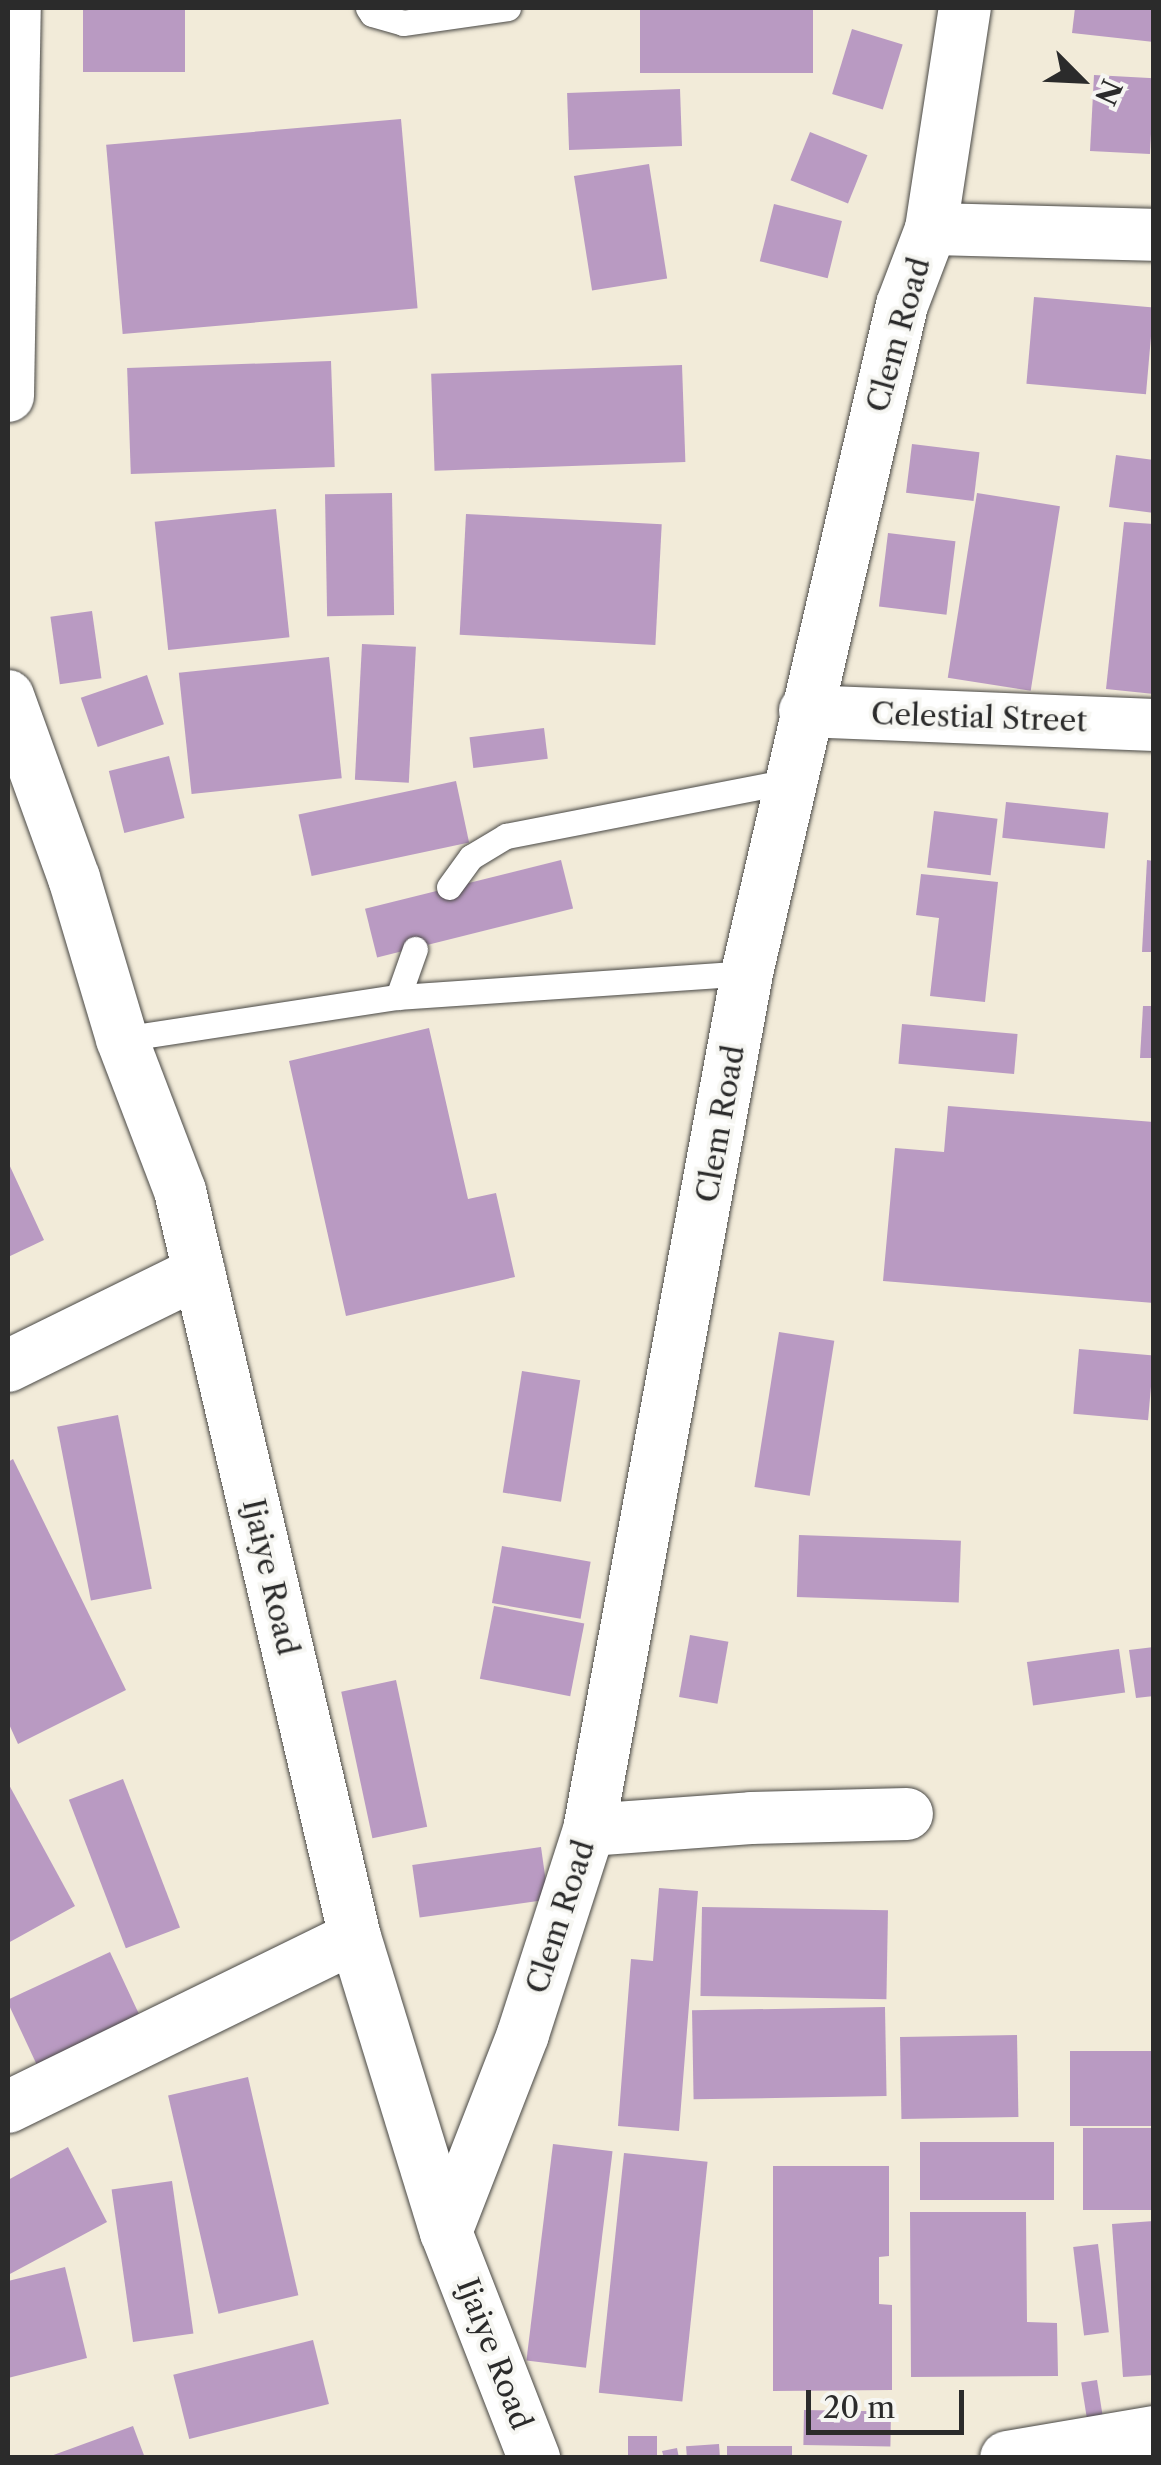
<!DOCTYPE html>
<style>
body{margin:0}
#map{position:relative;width:1161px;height:2465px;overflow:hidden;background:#f2ebd9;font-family:"Libre Caslon Text",serif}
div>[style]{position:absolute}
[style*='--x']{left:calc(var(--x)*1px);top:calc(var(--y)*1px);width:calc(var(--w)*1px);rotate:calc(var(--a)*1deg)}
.building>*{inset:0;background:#b99ac2;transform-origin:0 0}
.roads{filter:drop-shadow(0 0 2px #494845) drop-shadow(0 0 2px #494845)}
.service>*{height:25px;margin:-12.5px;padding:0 12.5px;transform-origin:12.5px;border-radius:12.5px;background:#fff}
.minor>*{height:52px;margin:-26px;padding:0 26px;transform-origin:26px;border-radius:26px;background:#fff}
.tertiary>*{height:55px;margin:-27.5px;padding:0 27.5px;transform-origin:27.5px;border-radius:27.5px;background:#fff}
span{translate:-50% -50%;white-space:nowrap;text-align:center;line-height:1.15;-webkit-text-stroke:8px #f6f6f2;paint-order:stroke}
.street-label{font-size:30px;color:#2b2b2b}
.frame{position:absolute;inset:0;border:10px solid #2b2b2b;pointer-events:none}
.north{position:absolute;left:1031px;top:30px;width:100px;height:100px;-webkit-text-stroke:8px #f6f6f2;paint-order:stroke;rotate:114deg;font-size:28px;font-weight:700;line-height:40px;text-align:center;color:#2b2b2b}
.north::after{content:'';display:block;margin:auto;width:35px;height:45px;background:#2b2b2b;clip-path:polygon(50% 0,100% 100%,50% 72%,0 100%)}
.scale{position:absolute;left:806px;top:2390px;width:158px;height:45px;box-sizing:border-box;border:5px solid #2b2b2b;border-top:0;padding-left:12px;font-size:30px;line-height:35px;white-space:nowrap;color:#2b2b2b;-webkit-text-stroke:8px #f6f6f2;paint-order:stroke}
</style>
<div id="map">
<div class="building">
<div style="left:83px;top:8px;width:102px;height:64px"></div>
<div style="left:640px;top:8px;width:173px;height:65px"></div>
<div style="clip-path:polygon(1075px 8px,1154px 8px,1154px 42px,1072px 33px)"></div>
<div style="left:852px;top:29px;width:53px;height:68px;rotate:17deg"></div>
<div style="left:1094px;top:75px;width:60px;height:76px;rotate:3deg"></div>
<div style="left:680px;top:89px;width:57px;height:113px;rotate:88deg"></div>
<div style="left:401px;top:119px;width:190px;height:296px;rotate:85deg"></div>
<div style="left:810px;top:132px;width:62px;height:52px;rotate:22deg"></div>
<div style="left:649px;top:164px;width:116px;height:76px;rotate:81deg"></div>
<div style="left:774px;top:204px;width:70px;height:59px;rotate:14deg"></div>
<div style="left:1034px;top:297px;width:120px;height:87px;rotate:5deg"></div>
<div style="left:331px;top:361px;width:106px;height:204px;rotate:88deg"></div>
<div style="left:682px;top:365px;width:97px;height:251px;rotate:88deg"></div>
<div style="left:912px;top:444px;width:68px;height:49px;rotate:7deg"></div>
<div style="clip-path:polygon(1116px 455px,1154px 460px,1154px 513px,1109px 507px)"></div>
<div style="left:392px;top:493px;width:122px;height:67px;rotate:89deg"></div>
<div style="left:977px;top:493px;width:84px;height:187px;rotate:9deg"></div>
<div style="left:276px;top:509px;width:129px;height:122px;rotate:84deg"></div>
<div style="left:466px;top:514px;width:196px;height:121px;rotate:3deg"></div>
<div style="clip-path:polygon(1124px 522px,1154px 524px,1154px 694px,1106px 689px)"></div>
<div style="left:888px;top:533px;width:68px;height:74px;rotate:7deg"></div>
<div style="left:92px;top:611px;width:68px;height:42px;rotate:82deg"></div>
<div style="left:362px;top:644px;width:54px;height:136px;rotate:3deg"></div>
<div style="left:329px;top:657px;width:122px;height:151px;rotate:84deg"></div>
<div style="left:147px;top:675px;width:52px;height:70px;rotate:71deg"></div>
<div style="left:544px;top:728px;width:31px;height:75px;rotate:83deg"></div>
<div style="left:169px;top:756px;width:64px;height:62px;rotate:76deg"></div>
<div style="left:456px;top:781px;width:63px;height:161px;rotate:78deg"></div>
<div style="left:1006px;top:802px;width:103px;height:36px;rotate:6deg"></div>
<div style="left:934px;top:811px;width:64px;height:57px;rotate:7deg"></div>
<div style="left:561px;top:860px;width:50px;height:202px;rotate:76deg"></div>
<div style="clip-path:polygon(1147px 860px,1154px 861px,1154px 952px,1142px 952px)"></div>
<div style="clip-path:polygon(921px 874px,998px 882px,985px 1002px,930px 996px,939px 918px,916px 915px)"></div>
<div style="clip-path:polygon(1143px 1006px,1154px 1006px,1154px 1058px,1140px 1058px)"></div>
<div style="left:902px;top:1024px;width:116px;height:40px;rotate:5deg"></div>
<div style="clip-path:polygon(429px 1028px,468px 1199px,496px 1193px,515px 1277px,346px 1316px,289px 1061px)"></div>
<div style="clip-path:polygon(948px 1106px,1154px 1122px,1154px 1303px,883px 1281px,895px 1148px,944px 1152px)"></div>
<div style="clip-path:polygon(8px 1162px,44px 1240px,8px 1257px)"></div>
<div style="left:779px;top:1332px;width:56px;height:157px;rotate:9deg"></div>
<div style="left:1079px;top:1349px;width:75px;height:65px;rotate:5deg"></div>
<div style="left:522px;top:1371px;width:59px;height:123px;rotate:9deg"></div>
<div style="left:118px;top:1415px;width:177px;height:62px;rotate:79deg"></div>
<div style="clip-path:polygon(13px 1459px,126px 1690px,18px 1744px,8px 1722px,8px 1462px)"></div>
<div style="left:799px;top:1535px;width:162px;height:62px;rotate:2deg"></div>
<div style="left:502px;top:1546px;width:90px;height:58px;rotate:10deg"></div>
<div style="left:494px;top:1606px;width:92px;height:74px;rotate:11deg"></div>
<div style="left:690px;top:1635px;width:39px;height:63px;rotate:10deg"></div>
<div style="clip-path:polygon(1154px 1647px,1154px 1696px,1136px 1698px,1129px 1650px)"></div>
<div style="left:1119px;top:1649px;width:44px;height:93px;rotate:82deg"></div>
<div style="left:396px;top:1680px;width:150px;height:56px;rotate:78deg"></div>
<div style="left:123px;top:1779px;width:159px;height:58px;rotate:69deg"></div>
<div style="clip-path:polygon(8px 1783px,75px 1906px,8px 1943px)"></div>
<div style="left:541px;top:1847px;width:53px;height:130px;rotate:82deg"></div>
<div style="clip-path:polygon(659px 1888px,698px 1891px,679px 2131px,618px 2126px,631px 1959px,653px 1961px)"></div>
<div style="left:702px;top:1907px;width:186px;height:89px;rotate:1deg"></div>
<div style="left:110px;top:1952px;width:79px;height:114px;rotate:65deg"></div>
<div style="left:885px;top:2007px;width:89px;height:193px;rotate:89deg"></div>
<div style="left:1017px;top:2035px;width:82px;height:117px;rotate:89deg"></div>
<div style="left:1154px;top:2051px;width:75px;height:84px;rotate:90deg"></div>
<div style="left:248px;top:2077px;width:224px;height:82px;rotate:77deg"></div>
<div style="left:1154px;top:2128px;width:82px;height:71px;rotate:90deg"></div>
<div style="left:920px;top:2142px;width:134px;height:58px"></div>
<div style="left:553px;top:2144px;width:60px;height:218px;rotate:7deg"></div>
<div style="clip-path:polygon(68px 2147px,107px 2222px,8px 2275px,8px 2180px)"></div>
<div style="left:624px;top:2153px;width:84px;height:241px;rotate:6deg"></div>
<div style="clip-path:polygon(773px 2166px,889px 2166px,889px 2256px,879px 2257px,879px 2304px,892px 2305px,892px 2390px,773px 2391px)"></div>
<div style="left:172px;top:2181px;width:154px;height:61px;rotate:82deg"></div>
<div style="clip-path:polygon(910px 2212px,1026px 2212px,1027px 2322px,1057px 2323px,1058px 2376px,911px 2377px)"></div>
<div style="clip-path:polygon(1154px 2221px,1154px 2375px,1123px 2377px,1112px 2224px)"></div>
<div style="left:1098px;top:2244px;width:89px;height:25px;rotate:83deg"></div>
<div style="clip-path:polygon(65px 2267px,87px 2358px,8px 2378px,8px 2281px)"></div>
<div style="left:313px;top:2340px;width:66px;height:144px;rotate:76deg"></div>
<div style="left:1097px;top:2380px;width:36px;height:16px;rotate:81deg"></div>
<div style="left:804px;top:2410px;width:87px;height:35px;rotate:1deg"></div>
<div style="clip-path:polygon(133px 2426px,145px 2458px,48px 2458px,48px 2457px)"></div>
<div style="left:628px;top:2436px;width:29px;height:19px"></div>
<div style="left:719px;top:2444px;width:14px;height:33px;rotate:86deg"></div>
<div style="left:727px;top:2446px;width:65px;height:12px"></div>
<div style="clip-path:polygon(677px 2448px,679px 2458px,664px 2458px,662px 2451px)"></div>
</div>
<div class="roads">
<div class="service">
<div style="--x:368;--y:8;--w:7;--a:56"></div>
<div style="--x:372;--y:14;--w:32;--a:16"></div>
<div style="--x:403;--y:23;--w:106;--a:-8.1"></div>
<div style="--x:449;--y:887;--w:37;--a:-54"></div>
<div style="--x:471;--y:857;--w:41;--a:-31"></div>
<div style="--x:506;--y:836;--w:288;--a:-11"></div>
<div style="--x:398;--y:997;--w:51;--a:-70.5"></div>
<div style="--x:122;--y:1039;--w:279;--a:-8.7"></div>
<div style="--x:398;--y:997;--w:350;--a:-3.9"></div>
</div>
<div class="minor">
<div style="--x:931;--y:229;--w:223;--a:1.5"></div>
<div style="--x:8;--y:396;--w:388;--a:-89"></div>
<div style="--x:8;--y:696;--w:194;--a:70.1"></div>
<div style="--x:74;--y:878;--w:168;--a:73.4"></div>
<div style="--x:122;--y:1039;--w:163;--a:69.1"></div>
<div style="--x:180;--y:1191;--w:766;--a:76.8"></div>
<div style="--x:355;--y:1937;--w:309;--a:72.9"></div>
<div style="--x:446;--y:2232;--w:243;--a:68.7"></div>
<div style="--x:805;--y:711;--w:349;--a:2.3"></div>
<div style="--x:8;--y:1366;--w:213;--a:-26.2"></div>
<div style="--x:589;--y:1830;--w:162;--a:-4.2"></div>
<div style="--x:751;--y:1818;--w:156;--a:-1.5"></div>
<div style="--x:8;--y:2107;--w:386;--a:-26.1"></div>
<div style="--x:446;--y:2232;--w:212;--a:-68.7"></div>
<div style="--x:523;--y:2034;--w:214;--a:-72.1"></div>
<div style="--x:589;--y:1830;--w:871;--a:-79.55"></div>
<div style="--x:747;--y:973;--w:686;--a:-76.94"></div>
<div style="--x:902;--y:305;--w:81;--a:-69.1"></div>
<div style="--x:931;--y:229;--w:224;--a:-81.3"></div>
</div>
<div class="tertiary">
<div style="--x:1007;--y:2458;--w:149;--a:-9.7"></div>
</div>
</div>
<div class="street-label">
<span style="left:899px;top:335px;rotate:-74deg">Clem Road</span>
<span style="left:979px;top:718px;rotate:2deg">Celestial Street</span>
<span style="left:721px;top:1124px;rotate:-80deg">Clem Road</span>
<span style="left:270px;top:1577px;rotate:77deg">Ijaiye Road</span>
<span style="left:561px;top:1917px;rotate:-72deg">Clem Road</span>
<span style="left:494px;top:2354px;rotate:69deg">Ijaiye Road</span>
</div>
<div class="frame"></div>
<div class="north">N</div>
<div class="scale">20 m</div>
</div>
